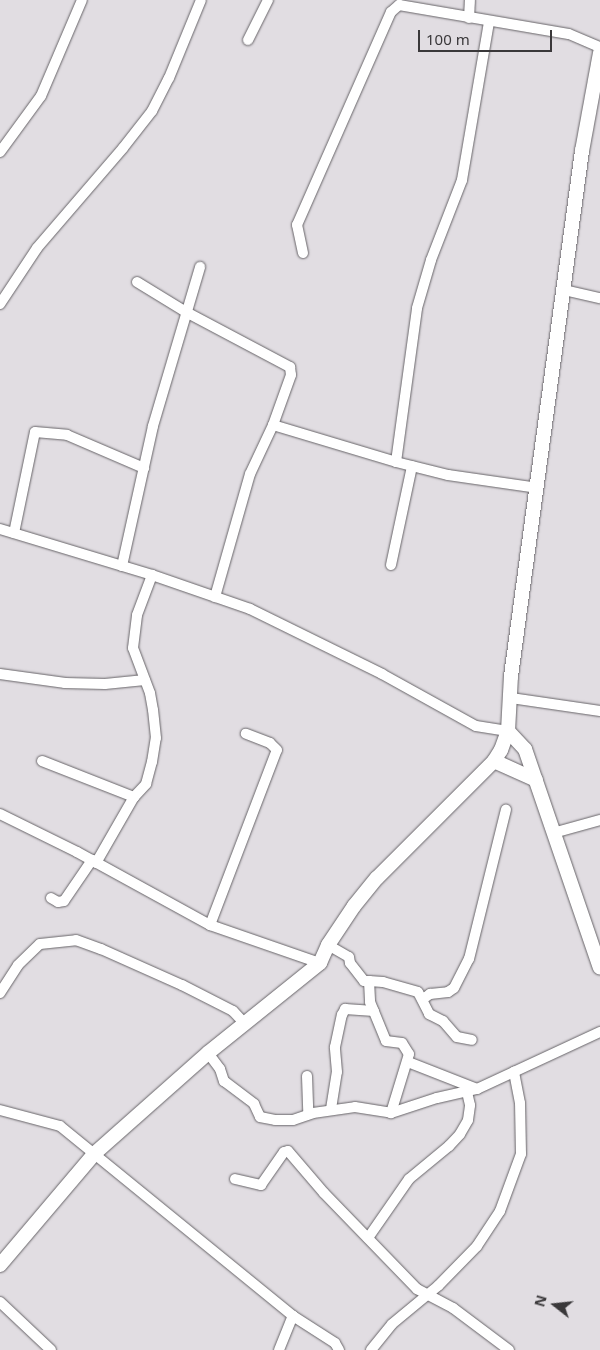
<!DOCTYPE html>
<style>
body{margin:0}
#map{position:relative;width:600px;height:1350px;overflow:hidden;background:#e1dde2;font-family:"Noto Sans",sans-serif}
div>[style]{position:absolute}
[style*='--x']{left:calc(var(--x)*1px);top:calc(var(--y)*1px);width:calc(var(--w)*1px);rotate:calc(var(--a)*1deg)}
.roads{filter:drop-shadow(0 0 1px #676468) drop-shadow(0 0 1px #676468)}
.street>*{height:10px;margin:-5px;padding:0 5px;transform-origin:5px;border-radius:5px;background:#fff}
.secondary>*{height:14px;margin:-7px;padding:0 7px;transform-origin:7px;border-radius:7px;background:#fff}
span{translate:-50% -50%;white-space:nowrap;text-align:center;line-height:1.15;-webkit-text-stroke:4px #e1dde2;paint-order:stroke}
.north{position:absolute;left:530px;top:1280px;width:50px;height:50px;-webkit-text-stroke:4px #e1dde2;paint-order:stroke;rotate:286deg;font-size:14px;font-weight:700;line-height:20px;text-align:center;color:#3a383a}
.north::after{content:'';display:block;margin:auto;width:18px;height:22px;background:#3a383a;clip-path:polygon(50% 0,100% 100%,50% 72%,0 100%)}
.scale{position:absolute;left:418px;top:30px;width:134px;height:22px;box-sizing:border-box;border:2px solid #3a383a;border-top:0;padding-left:6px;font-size:15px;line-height:18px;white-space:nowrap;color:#3a383a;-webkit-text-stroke:4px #e1dde2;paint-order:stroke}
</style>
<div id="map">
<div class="roads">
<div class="street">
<div style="--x:469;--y:18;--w:18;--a:-87"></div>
<div style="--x:248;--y:40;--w:45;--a:-63.4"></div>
<div style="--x:0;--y:152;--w:69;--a:-53.8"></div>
<div style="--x:41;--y:96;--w:104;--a:-66.9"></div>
<div style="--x:303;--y:253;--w:29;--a:-102"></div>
<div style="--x:297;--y:225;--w:233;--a:-66.2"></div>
<div style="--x:391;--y:12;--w:11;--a:-41"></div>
<div style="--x:399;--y:5;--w:172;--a:9.7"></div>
<div style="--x:569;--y:34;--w:34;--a:23"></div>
<div style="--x:137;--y:282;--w:57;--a:31.5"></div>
<div style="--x:186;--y:312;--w:118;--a:27.9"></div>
<div style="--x:290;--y:367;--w:8;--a:83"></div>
<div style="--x:291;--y:375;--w:53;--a:109.8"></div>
<div style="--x:273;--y:425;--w:54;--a:115.1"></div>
<div style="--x:250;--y:474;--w:128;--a:105.9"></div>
<div style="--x:564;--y:290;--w:37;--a:13"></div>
<div style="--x:0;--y:304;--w:67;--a:-56.5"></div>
<div style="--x:37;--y:248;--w:132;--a:-49.3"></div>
<div style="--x:123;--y:148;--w:47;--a:-51.9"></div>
<div style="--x:152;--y:111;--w:37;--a:-63"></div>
<div style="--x:169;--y:78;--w:84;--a:-67.7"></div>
<div style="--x:273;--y:425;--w:128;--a:16.7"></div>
<div style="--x:396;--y:462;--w:54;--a:14"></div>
<div style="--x:448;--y:475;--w:91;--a:8.2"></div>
<div style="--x:396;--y:462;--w:155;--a:-82.2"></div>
<div style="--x:417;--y:308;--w:50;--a:-73.7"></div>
<div style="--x:431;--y:260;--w:86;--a:-68.8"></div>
<div style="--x:462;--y:180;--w:160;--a:-80.3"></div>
<div style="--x:0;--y:529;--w:159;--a:16.8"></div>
<div style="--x:152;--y:575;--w:104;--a:19.1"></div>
<div style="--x:250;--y:609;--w:147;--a:26.2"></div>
<div style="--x:382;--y:674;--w:107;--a:29"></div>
<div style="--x:476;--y:726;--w:32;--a:9"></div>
<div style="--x:14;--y:533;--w:103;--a:-78.3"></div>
<div style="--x:35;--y:432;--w:32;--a:5"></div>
<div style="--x:67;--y:435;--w:84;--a:23.2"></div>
<div style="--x:391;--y:565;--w:101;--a:-78"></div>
<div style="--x:122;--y:566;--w:143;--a:-77.5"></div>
<div style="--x:153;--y:426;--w:166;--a:-73.5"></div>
<div style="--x:0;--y:674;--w:66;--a:7.9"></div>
<div style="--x:65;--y:683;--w:40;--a:1.4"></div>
<div style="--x:105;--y:684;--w:40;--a:-5.7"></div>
<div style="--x:511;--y:698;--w:90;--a:8.3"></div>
<div style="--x:42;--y:761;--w:99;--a:21.4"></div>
<div style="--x:0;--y:814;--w:86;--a:26.3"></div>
<div style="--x:77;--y:852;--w:152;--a:28.8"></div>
<div style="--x:210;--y:925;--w:116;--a:19.1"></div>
<div style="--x:553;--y:833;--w:49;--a:-15.5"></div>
<div style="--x:96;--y:863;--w:76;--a:-60.1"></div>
<div style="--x:134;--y:797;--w:18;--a:-47"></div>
<div style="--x:146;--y:784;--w:23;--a:-75"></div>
<div style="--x:152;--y:762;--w:24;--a:-81"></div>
<div style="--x:156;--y:738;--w:28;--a:-96"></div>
<div style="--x:153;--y:710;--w:17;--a:-100"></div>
<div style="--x:150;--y:693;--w:48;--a:-110.7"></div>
<div style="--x:133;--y:648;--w:33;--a:-83"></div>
<div style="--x:137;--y:615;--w:43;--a:-69.4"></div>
<div style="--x:51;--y:898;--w:8;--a:30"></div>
<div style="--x:58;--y:902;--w:6;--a:-9"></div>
<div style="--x:64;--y:901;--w:50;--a:-55.7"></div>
<div style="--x:210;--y:925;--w:187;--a:-69.1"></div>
<div style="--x:277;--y:750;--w:10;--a:-135"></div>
<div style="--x:270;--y:743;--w:26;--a:-159"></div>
<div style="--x:328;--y:945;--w:24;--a:30"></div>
<div style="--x:349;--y:957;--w:6;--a:81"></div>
<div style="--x:350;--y:963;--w:23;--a:52"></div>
<div style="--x:364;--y:981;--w:5;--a:0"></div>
<div style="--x:369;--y:981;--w:21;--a:87"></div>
<div style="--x:370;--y:1002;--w:42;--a:67.7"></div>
<div style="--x:386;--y:1041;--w:16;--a:7"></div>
<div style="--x:402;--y:1043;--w:13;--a:58"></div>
<div style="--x:409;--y:1054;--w:62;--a:107"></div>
<div style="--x:369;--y:981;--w:14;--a:4"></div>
<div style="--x:383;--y:982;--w:36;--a:16"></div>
<div style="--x:418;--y:992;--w:25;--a:63"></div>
<div style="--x:429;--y:1014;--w:16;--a:27"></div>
<div style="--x:443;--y:1021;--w:21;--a:49"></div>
<div style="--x:457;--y:1037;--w:15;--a:11"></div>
<div style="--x:0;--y:993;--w:33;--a:-57"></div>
<div style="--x:18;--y:965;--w:30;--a:-44"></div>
<div style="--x:40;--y:944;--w:36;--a:-6"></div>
<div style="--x:76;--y:940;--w:27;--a:20"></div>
<div style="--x:101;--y:949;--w:89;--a:24"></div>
<div style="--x:182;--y:985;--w:57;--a:27"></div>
<div style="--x:233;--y:1011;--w:18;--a:47"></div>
<div style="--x:423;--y:999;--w:9;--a:-36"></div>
<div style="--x:430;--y:994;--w:18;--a:-6"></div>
<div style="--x:448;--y:992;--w:7;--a:-34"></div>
<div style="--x:454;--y:988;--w:33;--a:-63"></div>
<div style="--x:469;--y:959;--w:154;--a:-76.1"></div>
<div style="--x:208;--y:1053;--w:20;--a:53"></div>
<div style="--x:220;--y:1069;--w:13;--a:72"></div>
<div style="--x:224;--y:1081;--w:38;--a:37"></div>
<div style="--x:254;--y:1104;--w:14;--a:65"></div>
<div style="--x:260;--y:1117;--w:15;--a:11"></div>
<div style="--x:275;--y:1120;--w:18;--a:0"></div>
<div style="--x:293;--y:1120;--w:21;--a:-19"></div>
<div style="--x:313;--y:1113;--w:42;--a:-8.1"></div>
<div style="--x:355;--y:1107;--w:36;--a:9"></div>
<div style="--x:391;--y:1113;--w:48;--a:-18.1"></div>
<div style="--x:437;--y:1098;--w:41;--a:-12.7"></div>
<div style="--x:477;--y:1089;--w:136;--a:-24.9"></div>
<div style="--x:408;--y:1062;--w:74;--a:21.4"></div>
<div style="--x:307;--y:1076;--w:38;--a:88"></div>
<div style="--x:331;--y:1109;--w:37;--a:-81"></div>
<div style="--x:337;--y:1072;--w:25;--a:-95"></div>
<div style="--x:335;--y:1047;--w:33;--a:-78"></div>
<div style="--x:342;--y:1015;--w:7;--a:-63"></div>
<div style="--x:345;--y:1009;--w:29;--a:4"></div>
<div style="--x:0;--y:1110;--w:62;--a:14.9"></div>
<div style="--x:60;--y:1126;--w:301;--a:39.2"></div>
<div style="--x:293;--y:1316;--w:50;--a:32.7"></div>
<div style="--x:335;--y:1343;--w:8;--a:60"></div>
<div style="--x:235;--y:1179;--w:27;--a:13"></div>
<div style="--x:261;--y:1185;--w:40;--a:-55.1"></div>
<div style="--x:284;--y:1152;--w:4;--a:-14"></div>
<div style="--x:288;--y:1151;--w:55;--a:49.4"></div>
<div style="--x:324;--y:1193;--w:134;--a:45.9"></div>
<div style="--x:417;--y:1289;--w:41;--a:27.8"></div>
<div style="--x:453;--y:1308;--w:70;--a:36.9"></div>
<div style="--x:368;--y:1238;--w:72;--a:-55.2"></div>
<div style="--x:409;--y:1179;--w:52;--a:-39.5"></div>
<div style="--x:449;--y:1146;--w:16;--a:-47"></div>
<div style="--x:460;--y:1134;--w:16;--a:-60"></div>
<div style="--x:468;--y:1120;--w:15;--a:-82"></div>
<div style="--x:470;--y:1105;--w:13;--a:-103"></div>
<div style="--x:0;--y:1302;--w:70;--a:43.3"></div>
<div style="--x:279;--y:1350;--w:37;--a:-68"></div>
<div style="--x:371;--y:1350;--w:33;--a:-51"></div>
<div style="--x:392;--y:1324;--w:60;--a:-39.6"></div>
<div style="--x:438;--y:1286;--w:56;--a:-45.7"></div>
<div style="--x:477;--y:1246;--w:42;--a:-56.7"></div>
<div style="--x:500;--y:1211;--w:61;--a:-69.8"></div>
<div style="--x:521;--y:1154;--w:51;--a:-91.1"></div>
<div style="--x:520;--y:1103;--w:32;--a:-101"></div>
</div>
<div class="secondary">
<div style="--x:508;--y:731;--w:25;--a:47"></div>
<div style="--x:525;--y:749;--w:231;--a:71.1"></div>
<div style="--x:494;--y:761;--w:46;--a:24.3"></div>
<div style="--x:0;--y:1265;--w:147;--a:-49.7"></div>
<div style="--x:95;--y:1153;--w:151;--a:-41.5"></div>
<div style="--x:208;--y:1053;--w:144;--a:-38.8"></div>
<div style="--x:320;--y:963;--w:20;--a:-66"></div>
<div style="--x:328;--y:945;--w:47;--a:-56.3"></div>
<div style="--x:354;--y:906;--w:36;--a:-51"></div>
<div style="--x:377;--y:878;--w:165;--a:-45"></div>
<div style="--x:494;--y:761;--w:13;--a:-58"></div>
<div style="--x:501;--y:750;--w:20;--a:-70"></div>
<div style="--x:508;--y:731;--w:55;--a:-86.9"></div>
<div style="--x:511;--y:676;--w:530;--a:-82.3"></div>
<div style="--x:582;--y:151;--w:100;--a:-79.6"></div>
</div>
</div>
<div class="north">N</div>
<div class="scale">100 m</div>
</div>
